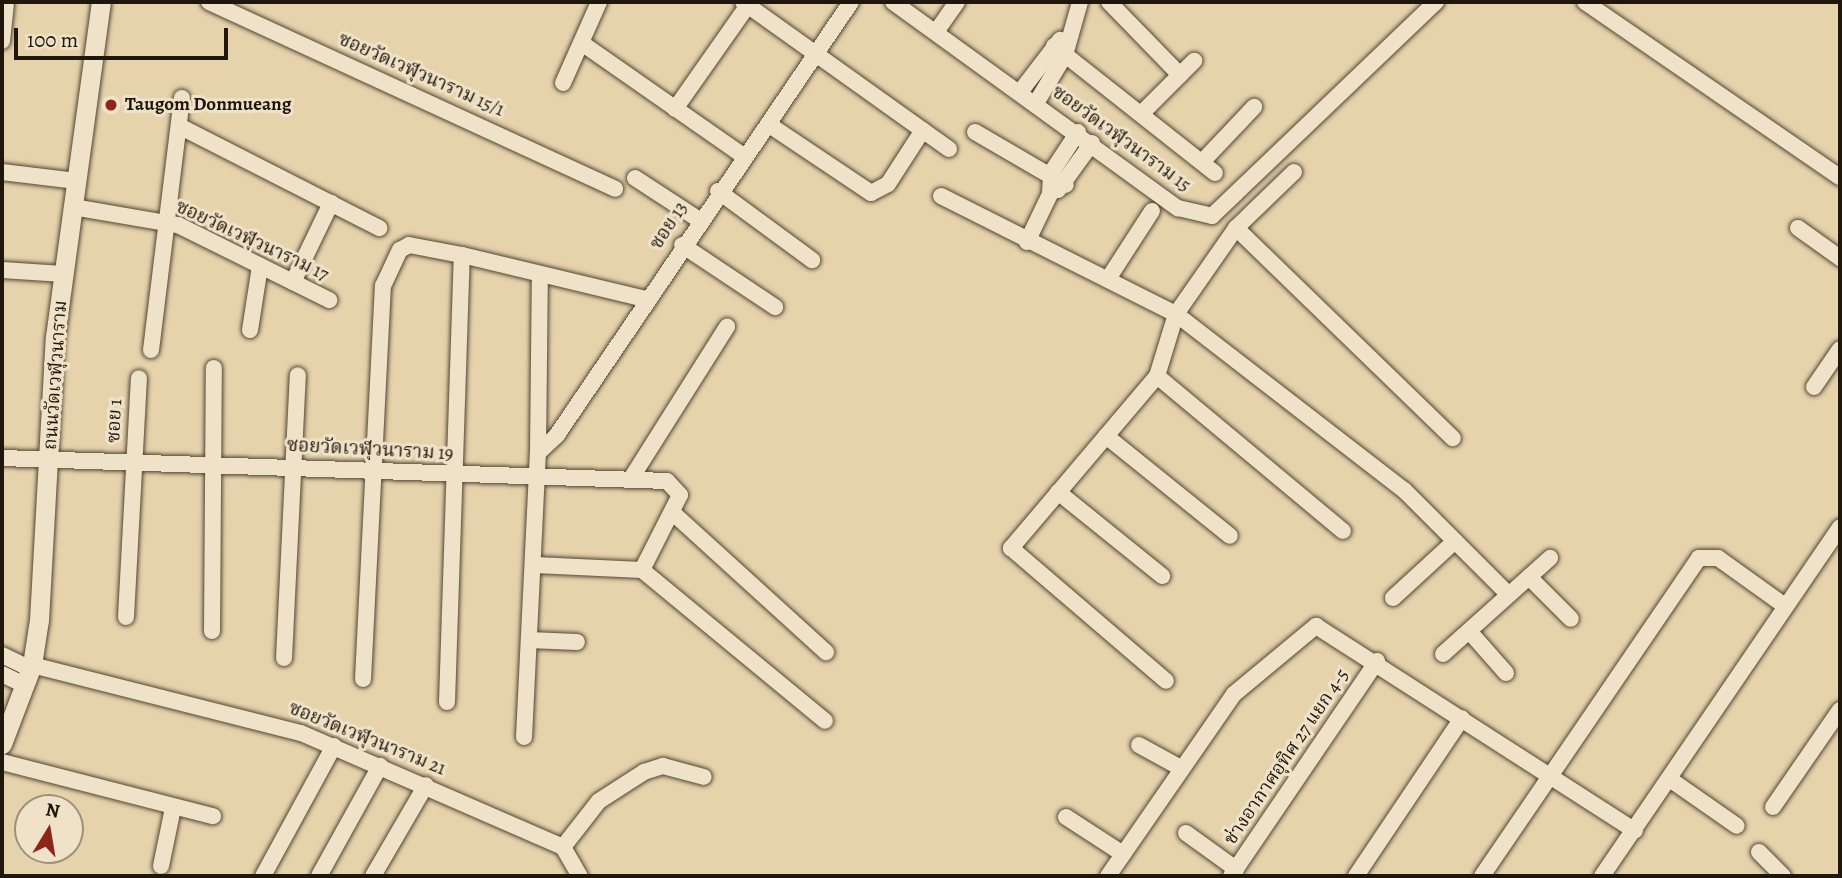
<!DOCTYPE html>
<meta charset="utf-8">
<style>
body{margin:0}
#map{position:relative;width:1842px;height:878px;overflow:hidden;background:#e6d2ab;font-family:Alegreya,"Noto Serif Thai",serif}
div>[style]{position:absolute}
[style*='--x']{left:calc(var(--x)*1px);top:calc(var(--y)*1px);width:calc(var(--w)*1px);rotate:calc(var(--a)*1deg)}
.roads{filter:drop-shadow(0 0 2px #514634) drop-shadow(0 0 2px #514634)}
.minor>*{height:16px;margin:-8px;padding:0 8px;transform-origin:8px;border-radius:8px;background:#efe2c8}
.tertiary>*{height:19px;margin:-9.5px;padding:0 9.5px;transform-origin:9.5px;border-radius:9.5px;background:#efe2c8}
.dots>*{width:19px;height:19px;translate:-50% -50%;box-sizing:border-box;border:4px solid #efe2c8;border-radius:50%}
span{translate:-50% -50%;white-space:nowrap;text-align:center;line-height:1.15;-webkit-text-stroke:6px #efe2c8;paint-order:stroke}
.street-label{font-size:19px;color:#1f170c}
.poi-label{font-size:19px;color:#1f170c;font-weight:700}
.left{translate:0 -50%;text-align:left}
.frame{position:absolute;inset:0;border:4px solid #1f170c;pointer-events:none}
.north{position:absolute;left:14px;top:794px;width:70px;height:70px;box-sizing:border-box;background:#efe2c8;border:2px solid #9c917d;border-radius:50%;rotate:11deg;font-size:19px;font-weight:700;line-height:28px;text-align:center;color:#1f170c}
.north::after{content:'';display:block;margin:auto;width:24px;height:32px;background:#8f2418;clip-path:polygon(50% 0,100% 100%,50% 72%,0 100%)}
.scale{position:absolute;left:14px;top:28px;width:214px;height:32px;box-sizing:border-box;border:4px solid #1f170c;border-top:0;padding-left:9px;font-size:21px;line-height:24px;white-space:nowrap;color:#1f170c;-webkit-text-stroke:5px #efe2c8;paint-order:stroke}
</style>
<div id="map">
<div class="roads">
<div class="minor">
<div style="--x:209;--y:2;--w:447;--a:24.7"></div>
<div style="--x:743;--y:2;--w:253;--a:35.5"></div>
<div style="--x:893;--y:2;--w:352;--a:35.9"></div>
<div style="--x:1178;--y:208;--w:35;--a:13"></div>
<div style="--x:1212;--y:216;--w:310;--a:-43.7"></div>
<div style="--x:1109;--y:2;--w:102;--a:45.8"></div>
<div style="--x:1585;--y:2;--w:309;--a:34.5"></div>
<div style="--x:936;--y:32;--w:37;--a:-55"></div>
<div style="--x:2;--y:41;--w:39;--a:-84"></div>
<div style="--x:583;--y:44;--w:194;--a:34.9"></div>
<div style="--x:1054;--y:46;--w:205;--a:38.3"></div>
<div style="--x:563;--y:83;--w:89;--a:-66"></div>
<div style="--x:1020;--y:92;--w:66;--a:-52.4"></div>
<div style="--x:1036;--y:103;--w:56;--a:-58.9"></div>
<div style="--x:1065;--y:55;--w:55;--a:-74.2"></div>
<div style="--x:675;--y:109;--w:127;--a:-54.9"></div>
<div style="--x:1142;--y:113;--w:74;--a:-45"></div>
<div style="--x:768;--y:124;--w:124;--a:33.8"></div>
<div style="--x:871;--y:193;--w:19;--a:-28"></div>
<div style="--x:888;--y:184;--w:64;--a:-57.1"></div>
<div style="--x:179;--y:126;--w:225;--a:27"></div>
<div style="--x:975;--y:132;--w:105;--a:30.2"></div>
<div style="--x:1202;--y:162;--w:76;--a:-46.6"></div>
<div style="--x:2;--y:172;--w:75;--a:6.9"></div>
<div style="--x:1294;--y:172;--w:81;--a:136"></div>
<div style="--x:1236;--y:228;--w:105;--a:124.9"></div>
<div style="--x:1176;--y:314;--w:65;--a:107"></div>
<div style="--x:1157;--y:376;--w:242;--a:39.8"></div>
<div style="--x:635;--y:178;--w:75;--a:33.1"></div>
<div style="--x:1058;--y:190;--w:58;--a:-54.1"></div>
<div style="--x:718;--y:191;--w:117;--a:36.3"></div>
<div style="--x:941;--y:196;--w:263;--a:26.7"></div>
<div style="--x:1176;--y:314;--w:288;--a:37.7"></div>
<div style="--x:1404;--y:490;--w:148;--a:45"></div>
<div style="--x:73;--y:207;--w:107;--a:9.7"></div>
<div style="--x:178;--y:225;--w:169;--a:26.4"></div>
<div style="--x:1236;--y:228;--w:302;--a:44.1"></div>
<div style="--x:1798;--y:228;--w:52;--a:35.5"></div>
<div style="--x:1027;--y:242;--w:53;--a:-64.4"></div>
<div style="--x:1050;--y:194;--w:21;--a:-87"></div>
<div style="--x:1051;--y:173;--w:49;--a:-56.6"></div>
<div style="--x:682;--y:245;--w:112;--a:33.7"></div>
<div style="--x:2;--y:270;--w:61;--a:3.8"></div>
<div style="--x:1108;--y:279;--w:81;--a:-57.1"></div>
<div style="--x:293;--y:282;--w:88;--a:-64.3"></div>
<div style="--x:250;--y:330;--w:65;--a:-81.1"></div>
<div style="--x:151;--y:350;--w:254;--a:-83"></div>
<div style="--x:1157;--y:376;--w:226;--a:130.3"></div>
<div style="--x:1011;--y:548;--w:204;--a:40.6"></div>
<div style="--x:1814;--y:387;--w:46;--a:-55.6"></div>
<div style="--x:1106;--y:436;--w:159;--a:38.9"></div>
<div style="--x:538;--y:453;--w:179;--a:-89.4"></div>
<div style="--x:2;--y:458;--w:665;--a:1.98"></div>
<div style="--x:667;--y:481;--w:19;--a:47"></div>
<div style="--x:680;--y:495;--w:84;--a:116.9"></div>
<div style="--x:632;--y:477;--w:178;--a:-57.7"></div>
<div style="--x:1058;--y:492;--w:134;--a:38.9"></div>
<div style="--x:673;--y:513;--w:207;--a:42.3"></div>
<div style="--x:535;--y:565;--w:107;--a:2.7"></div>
<div style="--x:642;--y:570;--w:237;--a:39.5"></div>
<div style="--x:1529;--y:577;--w:59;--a:45"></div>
<div style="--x:1393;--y:598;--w:84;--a:-42.6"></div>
<div style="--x:126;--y:617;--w:239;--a:-86.9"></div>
<div style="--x:212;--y:631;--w:263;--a:-89.6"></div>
<div style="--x:1469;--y:631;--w:56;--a:48.6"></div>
<div style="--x:529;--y:640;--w:48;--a:2.4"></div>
<div style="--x:1443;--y:654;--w:144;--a:-41.9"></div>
<div style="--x:2;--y:655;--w:32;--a:26"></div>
<div style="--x:284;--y:658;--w:283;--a:-87.2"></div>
<div style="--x:32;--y:665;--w:277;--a:14.2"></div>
<div style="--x:301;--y:733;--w:286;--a:23.5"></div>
<div style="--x:563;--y:847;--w:34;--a:60"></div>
<div style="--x:2;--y:674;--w:25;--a:26"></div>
<div style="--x:363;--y:679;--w:394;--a:-87.1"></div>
<div style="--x:383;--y:286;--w:40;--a:-65"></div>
<div style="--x:400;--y:250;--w:10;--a:-29"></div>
<div style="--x:409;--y:245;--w:54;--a:10.7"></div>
<div style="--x:462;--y:255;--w:188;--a:13.5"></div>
<div style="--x:447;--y:702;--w:447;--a:-88.1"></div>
<div style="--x:524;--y:737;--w:284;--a:-87.2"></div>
<div style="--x:538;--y:453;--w:26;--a:-43"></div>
<div style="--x:557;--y:435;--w:523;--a:-55.82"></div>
<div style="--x:1139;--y:745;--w:48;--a:28.7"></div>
<div style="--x:2;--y:762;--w:218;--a:14.4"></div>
<div style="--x:1671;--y:780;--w:80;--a:34.9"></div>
<div style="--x:1773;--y:807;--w:118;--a:-55.4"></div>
<div style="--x:1066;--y:817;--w:68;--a:33"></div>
<div style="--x:1186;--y:833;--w:62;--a:35.8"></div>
<div style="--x:563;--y:847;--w:58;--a:-52"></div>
<div style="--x:599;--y:801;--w:54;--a:-32.8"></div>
<div style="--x:644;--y:772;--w:20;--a:-18"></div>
<div style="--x:663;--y:766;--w:42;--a:15"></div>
<div style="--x:1759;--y:852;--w:34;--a:45"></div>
<div style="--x:161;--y:866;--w:59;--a:-78.3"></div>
<div style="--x:263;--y:876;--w:148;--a:-61.4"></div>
<div style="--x:319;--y:876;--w:126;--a:-61"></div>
<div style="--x:373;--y:876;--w:105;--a:-59.8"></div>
<div style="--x:1108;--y:876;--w:221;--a:-55.3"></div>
<div style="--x:1234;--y:694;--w:107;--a:-39.7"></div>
<div style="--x:1316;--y:626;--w:379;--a:32.7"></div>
<div style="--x:1231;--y:876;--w:260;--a:-55.8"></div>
<div style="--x:1356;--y:876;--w:190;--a:-56.1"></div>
<div style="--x:1482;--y:876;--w:385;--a:-55.7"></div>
<div style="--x:1699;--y:558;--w:19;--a:0"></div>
<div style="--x:1718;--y:558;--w:82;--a:35.6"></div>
<div style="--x:1602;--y:876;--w:422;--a:-55.7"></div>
</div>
<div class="tertiary">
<div style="--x:2;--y:744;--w:85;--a:-69.2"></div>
<div style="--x:32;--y:665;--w:46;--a:-81.2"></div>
<div style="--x:39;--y:620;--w:283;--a:-86.8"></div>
<div style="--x:55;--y:337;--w:338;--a:-82.2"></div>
</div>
</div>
<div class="dots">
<div style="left:111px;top:105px;background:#8f2418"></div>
</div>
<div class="street-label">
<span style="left:421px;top:75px;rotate:24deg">ซอยวัดเวฬุวนาราม 15/1</span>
<span style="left:1121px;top:139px;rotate:36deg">ซอยวัดเวฬุวนาราม 15</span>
<span style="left:669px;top:226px;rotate:-57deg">ซอย 13</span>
<span style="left:252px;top:241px;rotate:25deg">ซอยวัดเวฬุวนาราม 17</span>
<span style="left:56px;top:375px;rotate:-86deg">ถนนวัดเวฬุวนาราม</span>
<span style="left:115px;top:421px;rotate:-87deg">ซอย 1</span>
<span style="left:370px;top:450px;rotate:3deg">ซอยวัดเวฬุวนาราม 19</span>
<span style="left:367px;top:739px;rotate:22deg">ซอยวัดเวฬุวนาราม 21</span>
<span style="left:1287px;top:757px;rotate:-56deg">ช่างอากาศอุทิศ 27 แยก 4-5</span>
</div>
<div class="poi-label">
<span class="left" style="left:125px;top:105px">Taugom Donmueang</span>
</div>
<div class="frame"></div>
<div class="north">N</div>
<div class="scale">100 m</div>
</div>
